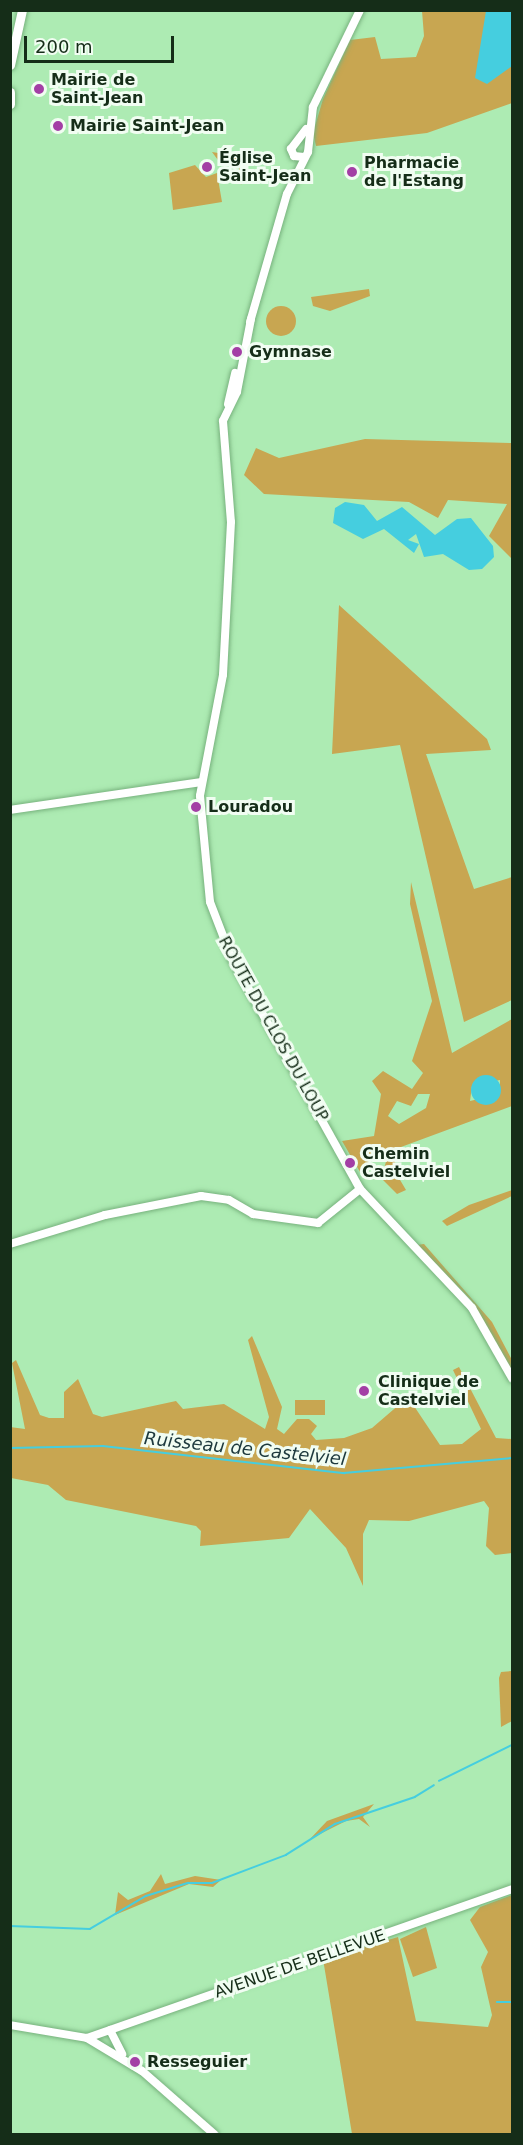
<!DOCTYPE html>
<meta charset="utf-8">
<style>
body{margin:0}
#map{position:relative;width:523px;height:2145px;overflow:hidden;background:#adebb3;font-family:"DejaVu Sans",sans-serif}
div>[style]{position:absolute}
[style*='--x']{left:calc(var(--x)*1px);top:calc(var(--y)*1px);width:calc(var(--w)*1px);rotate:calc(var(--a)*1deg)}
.green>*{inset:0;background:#c8a651;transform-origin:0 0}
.round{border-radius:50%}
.water>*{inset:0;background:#45cedf}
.stream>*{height:1.5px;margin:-0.75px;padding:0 0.75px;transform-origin:0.75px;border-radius:0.75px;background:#45cedf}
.roads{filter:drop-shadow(0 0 2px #77b27d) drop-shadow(0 0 2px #77b27d)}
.tertiary>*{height:8px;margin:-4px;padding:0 4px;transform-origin:4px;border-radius:4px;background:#fff}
.primary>*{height:9px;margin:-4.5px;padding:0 4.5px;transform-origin:4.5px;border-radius:4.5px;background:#fff}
.dots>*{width:16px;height:16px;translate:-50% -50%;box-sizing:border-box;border:3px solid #f1fdf2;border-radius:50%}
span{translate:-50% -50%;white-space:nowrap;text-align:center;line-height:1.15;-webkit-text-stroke:6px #f1fdf2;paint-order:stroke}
.poi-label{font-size:16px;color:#152d18;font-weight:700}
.left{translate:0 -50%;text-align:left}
.street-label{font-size:16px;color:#152d18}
.water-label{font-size:18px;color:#1d393d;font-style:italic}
.frame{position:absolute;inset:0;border:12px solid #152d18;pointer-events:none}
.scale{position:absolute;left:24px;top:36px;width:150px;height:27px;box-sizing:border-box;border:3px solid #152d18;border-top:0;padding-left:8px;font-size:18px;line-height:21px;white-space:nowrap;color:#152d18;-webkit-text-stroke:4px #f1fdf2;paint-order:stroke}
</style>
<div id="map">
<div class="green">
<div style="clip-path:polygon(422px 11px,512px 11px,512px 103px,427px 133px,316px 146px,313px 133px,323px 99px,350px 40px,375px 37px,381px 59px,416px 57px,424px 36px)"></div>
<div style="clip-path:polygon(212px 152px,250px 158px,241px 185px,238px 160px,221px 164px)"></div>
<div style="clip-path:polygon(195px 165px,206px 177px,217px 173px,222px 202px,173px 210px,169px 173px)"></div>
<div style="clip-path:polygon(369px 289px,370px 296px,330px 311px,313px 306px,311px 297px)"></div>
<div class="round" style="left:266px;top:306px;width:30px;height:30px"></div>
<div style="clip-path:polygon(365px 439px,512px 443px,512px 559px,489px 536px,507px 504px,448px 500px,438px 518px,409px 502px,264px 494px,244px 475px,256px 448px,279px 458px)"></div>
<div style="clip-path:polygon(339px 605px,487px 739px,491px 750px,426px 754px,474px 889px,512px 877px,512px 1000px,464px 1022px,400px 745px,332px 754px)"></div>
<div style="clip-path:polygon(evenodd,411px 882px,452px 1053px,512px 1019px,512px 1106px,401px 1147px,393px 1168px,406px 1190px,397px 1194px,381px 1178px,389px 1152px,372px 1150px,368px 1169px,360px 1172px,342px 1141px,374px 1136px,381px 1094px,372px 1081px,383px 1071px,412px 1089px,423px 1073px,412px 1061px,432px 1001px,410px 904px,411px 882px,500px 1080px,500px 1094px,470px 1101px,472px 1086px,500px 1080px,411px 882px,418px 1094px,430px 1094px,426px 1108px,399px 1124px,388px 1116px,397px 1101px,411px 1106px,418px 1094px)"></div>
<div style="clip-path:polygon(512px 1190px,512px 1196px,447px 1226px,442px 1221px,469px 1205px)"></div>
<div style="clip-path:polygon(424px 1244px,492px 1322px,512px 1360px,512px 1371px,471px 1300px,417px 1245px)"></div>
<div style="clip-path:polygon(252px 1336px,282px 1407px,277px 1429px,284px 1434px,297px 1419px,309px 1419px,317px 1426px,311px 1434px,316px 1440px,344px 1438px,372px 1428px,408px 1397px,440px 1445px,462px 1444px,481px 1429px,453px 1370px,459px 1367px,496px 1438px,512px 1439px,512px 1553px,495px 1555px,486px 1546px,489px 1508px,484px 1501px,409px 1521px,369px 1520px,363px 1534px,363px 1586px,346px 1548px,310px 1509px,289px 1538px,200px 1546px,201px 1531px,196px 1526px,66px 1500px,48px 1485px,11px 1478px,10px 1427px,25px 1429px,12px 1363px,16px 1360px,40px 1415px,49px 1418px,64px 1418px,64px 1392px,78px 1379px,93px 1414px,102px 1417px,176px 1401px,183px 1409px,224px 1404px,265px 1429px,269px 1417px,248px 1340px)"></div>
<div style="left:295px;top:1400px;width:30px;height:15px"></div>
<div style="clip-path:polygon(512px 1671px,512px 1721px,501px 1727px,499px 1678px,501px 1672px)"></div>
<div style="clip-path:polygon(374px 1804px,363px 1817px,370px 1827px,359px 1819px,346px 1821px,310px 1839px,327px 1821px)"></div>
<div style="clip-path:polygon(161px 1874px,165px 1884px,195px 1876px,221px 1880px,213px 1887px,189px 1884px,115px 1915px,118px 1892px,128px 1900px,150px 1891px)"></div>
<div style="clip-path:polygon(512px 1895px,512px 2134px,352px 2134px,323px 1959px,398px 1937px,416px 2021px,488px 2027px,492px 2015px,481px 1967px,488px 1952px,470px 1920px,480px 1907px)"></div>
<div style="clip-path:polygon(426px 1927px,437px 1968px,413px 1977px,400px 1939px)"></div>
</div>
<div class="water">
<div style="clip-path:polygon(486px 11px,512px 11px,512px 66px,487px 84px,475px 78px)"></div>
<div style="clip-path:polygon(345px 502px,364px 505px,377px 521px,402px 507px,435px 535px,457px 519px,471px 518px,493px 546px,494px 557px,482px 569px,469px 570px,443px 554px,424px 557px,416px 534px,408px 540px,419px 544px,414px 553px,384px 529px,363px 539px,333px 523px,335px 508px)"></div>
<div class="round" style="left:471px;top:1075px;width:30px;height:30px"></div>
</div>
<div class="stream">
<div style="--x:10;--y:1448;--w:93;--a:-1.2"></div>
<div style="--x:103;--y:1446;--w:243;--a:6.4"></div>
<div style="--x:344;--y:1473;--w:169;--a:-5.1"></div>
<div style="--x:439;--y:1781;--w:81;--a:-26.3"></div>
<div style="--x:10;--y:1926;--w:80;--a:2.1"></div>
<div style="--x:90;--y:1929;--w:65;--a:-30.5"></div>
<div style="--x:146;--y:1896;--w:44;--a:-17.2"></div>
<div style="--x:188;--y:1883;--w:24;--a:0"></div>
<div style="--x:212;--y:1883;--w:79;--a:-20.7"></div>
<div style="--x:286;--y:1855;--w:58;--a:-32.3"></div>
<div style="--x:335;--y:1824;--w:84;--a:-18.6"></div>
<div style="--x:415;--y:1797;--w:22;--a:-32"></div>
<div style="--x:497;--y:2002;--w:15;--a:0"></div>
</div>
<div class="roads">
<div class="tertiary">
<div style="--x:304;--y:157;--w:10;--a:-174"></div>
<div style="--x:294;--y:156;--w:8;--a:-113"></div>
<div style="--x:291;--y:149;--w:25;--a:-53"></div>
<div style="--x:251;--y:319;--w:74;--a:100.9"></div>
<div style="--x:237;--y:392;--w:32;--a:116"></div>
<div style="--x:223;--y:421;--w:101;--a:85.5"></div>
<div style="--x:231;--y:522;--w:153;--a:93"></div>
<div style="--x:223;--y:675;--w:123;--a:100.8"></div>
<div style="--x:200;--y:796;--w:106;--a:84.6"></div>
<div style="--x:210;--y:902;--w:61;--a:68.9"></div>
<div style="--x:232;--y:959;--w:263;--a:60.9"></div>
<div style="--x:360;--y:1189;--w:163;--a:46.7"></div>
<div style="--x:472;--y:1308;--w:81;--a:60.3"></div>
<div style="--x:250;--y:322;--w:133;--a:-73.9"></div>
<div style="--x:287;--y:194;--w:47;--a:-63.4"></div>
<div style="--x:308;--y:152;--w:45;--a:-83.7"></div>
<div style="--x:313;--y:107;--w:108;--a:-64.1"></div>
<div style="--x:228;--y:404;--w:32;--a:-77"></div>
<div style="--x:10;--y:810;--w:193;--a:-8.3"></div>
<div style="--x:10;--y:1244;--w:99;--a:-17"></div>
<div style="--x:105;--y:1215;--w:98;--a:-11.2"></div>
<div style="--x:201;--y:1196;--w:28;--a:8"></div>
<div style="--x:229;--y:1200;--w:28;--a:30"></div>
<div style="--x:253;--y:1214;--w:66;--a:7.9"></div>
<div style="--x:318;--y:1223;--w:54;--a:-39"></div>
<div style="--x:10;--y:2025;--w:78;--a:9.6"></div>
<div style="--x:87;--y:2038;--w:450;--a:-19.3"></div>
<div style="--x:110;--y:2030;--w:27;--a:63"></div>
<div style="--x:87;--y:2038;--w:64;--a:31"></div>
<div style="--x:142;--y:2071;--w:96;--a:41.2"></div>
</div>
<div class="primary">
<div style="--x:10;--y:65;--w:56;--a:-77.7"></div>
<div style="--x:10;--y:92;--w:12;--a:90"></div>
</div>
</div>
<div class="dots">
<div style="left:39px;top:89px;background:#a33fa5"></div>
<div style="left:58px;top:126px;background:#a33fa5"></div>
<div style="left:207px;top:167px;background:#a33fa5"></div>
<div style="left:352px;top:172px;background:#a33fa5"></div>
<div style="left:237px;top:352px;background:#a33fa5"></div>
<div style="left:196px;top:807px;background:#a33fa5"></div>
<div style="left:350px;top:1163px;background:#a33fa5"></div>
<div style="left:364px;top:1391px;background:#a33fa5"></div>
<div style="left:135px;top:2062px;background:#a33fa5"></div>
</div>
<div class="poi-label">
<span class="left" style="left:51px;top:89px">Mairie de<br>Saint-Jean</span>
<span class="left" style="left:70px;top:126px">Mairie Saint-Jean</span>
<span class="left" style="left:219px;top:167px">Église<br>Saint-Jean</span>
<span class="left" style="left:364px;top:172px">Pharmacie<br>de l'Estang</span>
<span class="left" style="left:249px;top:352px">Gymnase</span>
<span class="left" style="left:208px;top:807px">Louradou</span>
<span class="left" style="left:362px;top:1163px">Chemin<br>Castelviel</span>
<span class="left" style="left:378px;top:1391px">Clinique de<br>Castelviel</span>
<span class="left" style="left:147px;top:2062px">Resseguier</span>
</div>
<div class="street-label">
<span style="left:273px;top:1029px;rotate:61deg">ROUTE DU CLOS DU LOUP</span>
<span style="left:300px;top:1964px;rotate:-19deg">AVENUE DE BELLEVUE</span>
</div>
<div class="water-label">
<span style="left:245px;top:1449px;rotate:6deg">Ruisseau de Castelviel</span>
</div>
<div class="frame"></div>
<div class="scale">200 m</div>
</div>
